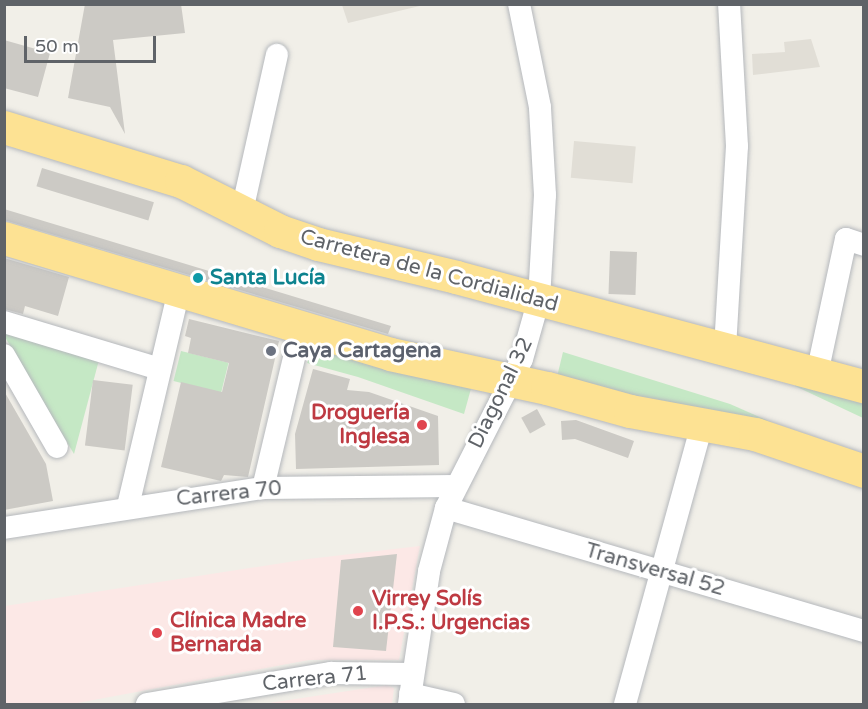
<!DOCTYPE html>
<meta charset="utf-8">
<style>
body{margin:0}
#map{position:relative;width:868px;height:709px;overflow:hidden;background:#f1efe8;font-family:"Varela Round",sans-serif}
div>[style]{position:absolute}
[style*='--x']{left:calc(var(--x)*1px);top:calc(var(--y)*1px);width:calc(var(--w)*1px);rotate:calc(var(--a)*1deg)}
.education>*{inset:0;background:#e1ded6;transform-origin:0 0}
.medical>*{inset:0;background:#fce8e6}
.green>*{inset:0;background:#c5e8c5;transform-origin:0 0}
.building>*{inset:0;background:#cccac5;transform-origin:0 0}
.roads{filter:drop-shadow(0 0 2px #b5b8bc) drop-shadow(0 0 2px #b5b8bc)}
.minor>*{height:22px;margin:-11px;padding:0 11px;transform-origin:11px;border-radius:11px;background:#fff}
.highway>*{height:33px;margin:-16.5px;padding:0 16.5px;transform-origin:16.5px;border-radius:16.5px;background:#fde293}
.dots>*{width:16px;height:16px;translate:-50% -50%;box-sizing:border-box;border:3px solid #fff;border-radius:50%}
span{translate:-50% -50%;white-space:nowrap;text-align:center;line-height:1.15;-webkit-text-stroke:6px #fff;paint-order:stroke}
.street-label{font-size:21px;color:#5f6368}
.culture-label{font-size:21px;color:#0d838f;font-weight:700}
.left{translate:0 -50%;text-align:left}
.worship-label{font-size:21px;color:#5b616d;font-weight:700}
.health-label{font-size:21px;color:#be3a42;font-weight:700}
.right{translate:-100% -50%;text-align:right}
.frame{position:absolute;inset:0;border:6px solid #5f6368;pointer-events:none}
.scale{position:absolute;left:24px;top:36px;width:132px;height:27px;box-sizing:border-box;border:3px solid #5f6368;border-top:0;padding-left:8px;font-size:18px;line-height:21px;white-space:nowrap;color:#5f6368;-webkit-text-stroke:4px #fff;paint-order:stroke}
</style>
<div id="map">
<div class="education">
<div style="clip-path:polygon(342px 5px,342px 4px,424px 5px,348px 23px)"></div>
<div style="clip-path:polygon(811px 39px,820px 67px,753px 75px,752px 54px,785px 52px,784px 42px)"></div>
<div style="left:574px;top:141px;width:62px;height:37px;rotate:5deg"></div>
</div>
<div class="medical">
<div style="clip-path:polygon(420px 546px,399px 660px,309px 660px,72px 704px,5px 704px,5px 606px,308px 559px)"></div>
<div style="clip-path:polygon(387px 685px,394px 688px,392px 704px,263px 704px)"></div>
</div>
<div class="green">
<div style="clip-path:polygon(4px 332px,99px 360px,74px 454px,5px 337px)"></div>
<div style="clip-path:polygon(315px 347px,472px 385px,464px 414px,358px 377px,307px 363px)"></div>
<div style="left:181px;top:351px;width:49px;height:31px;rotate:14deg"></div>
<div style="clip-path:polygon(563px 352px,730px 404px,816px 442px,556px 381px)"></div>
<div style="clip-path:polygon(796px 380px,863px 399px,863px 418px,795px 386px)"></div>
</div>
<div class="building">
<div style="clip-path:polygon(85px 4px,181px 4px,185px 33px,113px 40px,125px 134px,110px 107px,68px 98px)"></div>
<div style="clip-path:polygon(4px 40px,50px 53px,38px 97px,4px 88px)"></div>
<div style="left:42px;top:168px;width:117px;height:19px;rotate:17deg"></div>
<div style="clip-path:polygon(4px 209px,391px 326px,388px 334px,4px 220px)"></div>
<div style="left:610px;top:251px;width:27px;height:43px;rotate:2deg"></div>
<div style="clip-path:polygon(4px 258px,69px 277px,58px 316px,25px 306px,23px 314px,4px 309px)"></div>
<div style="clip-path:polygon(189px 319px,279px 341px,248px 477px,224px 475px,221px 481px,161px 467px,181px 382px,222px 392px,229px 363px,188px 353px,191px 338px,185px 336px)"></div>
<div style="clip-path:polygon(313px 369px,350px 379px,347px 390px,369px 392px,438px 416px,439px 465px,296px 469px,295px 434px)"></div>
<div style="left:93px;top:380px;width:40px;height:66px;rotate:7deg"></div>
<div style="clip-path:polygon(4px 391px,46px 464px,53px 501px,4px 510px)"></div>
<div style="left:537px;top:409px;width:18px;height:18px;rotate:61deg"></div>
<div style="clip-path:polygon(576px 420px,634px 441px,628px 458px,575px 439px,562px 440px,561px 421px)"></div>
<div style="clip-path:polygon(397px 554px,386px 651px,333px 647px,341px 560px)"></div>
</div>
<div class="roads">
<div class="minor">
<div style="--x:242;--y:211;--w:160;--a:-77.4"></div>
<div style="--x:4;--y:322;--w:163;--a:16.8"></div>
<div style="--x:725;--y:348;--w:202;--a:-86.6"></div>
<div style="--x:737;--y:146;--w:142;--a:-93.2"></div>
<div style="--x:4;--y:355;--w:106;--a:60.1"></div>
<div style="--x:817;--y:374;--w:138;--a:-77.9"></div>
<div style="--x:846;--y:239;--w:19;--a:18"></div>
<div style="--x:263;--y:488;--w:164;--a:-76.6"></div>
<div style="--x:128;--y:506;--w:221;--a:-76.7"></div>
<div style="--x:446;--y:508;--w:436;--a:16.4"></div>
<div style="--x:4;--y:528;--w:262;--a:-8.8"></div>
<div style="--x:263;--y:488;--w:192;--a:-0.6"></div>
<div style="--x:410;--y:694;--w:45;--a:12.8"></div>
<div style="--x:147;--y:704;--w:187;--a:-9.6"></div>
<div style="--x:331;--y:673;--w:81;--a:0.7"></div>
<div style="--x:409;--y:704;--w:134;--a:-81.4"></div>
<div style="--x:429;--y:571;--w:65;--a:-74.9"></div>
<div style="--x:446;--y:508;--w:167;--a:-63"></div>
<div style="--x:522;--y:359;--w:62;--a:-74.2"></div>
<div style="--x:539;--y:299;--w:104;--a:-86.7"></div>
<div style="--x:545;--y:195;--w:88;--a:-93.3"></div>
<div style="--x:540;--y:107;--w:105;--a:-101.5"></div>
<div style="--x:625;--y:704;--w:278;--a:-74.6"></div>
</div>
<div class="highway">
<div style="--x:4;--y:127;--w:185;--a:17"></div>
<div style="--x:181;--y:181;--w:111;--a:26.8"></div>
<div style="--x:280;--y:231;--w:40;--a:18.9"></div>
<div style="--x:318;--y:244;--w:142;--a:13.4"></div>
<div style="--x:456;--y:277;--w:422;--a:15"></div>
<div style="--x:4;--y:238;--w:403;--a:16.7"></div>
<div style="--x:390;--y:354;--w:161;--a:12.2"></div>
<div style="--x:547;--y:388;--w:86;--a:15.5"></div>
<div style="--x:630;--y:411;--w:127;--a:10.4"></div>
<div style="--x:755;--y:434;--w:115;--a:18.7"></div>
</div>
</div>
<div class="dots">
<div style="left:198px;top:278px;background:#0f9aa8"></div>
<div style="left:271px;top:351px;background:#6b7280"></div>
<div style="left:422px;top:425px;background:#e0444e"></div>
<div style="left:358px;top:611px;background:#e0444e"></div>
<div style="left:157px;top:633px;background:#e0444e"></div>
</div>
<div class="street-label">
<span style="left:429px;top:271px;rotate:15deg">Carretera de la Cordialidad</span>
<span style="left:501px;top:393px;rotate:-64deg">Diagonal 32</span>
<span style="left:229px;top:494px;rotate:-6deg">Carrera 70</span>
<span style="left:655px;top:570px;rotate:16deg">Transversal 52</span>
<span style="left:315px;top:679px;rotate:-6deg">Carrera 71</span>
</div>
<div class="culture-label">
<span class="left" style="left:210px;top:278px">Santa Lucía</span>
</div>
<div class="worship-label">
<span class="left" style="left:283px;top:351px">Caya Cartagena</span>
</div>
<div class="health-label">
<span class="right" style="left:410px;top:425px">Droguería<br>Inglesa</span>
<span class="left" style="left:372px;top:611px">Virrey Solís<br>I.P.S.: Urgencias</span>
<span class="left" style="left:170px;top:633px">Clínica Madre<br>Bernarda</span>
</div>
<div class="frame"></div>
<div class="scale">50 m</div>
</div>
